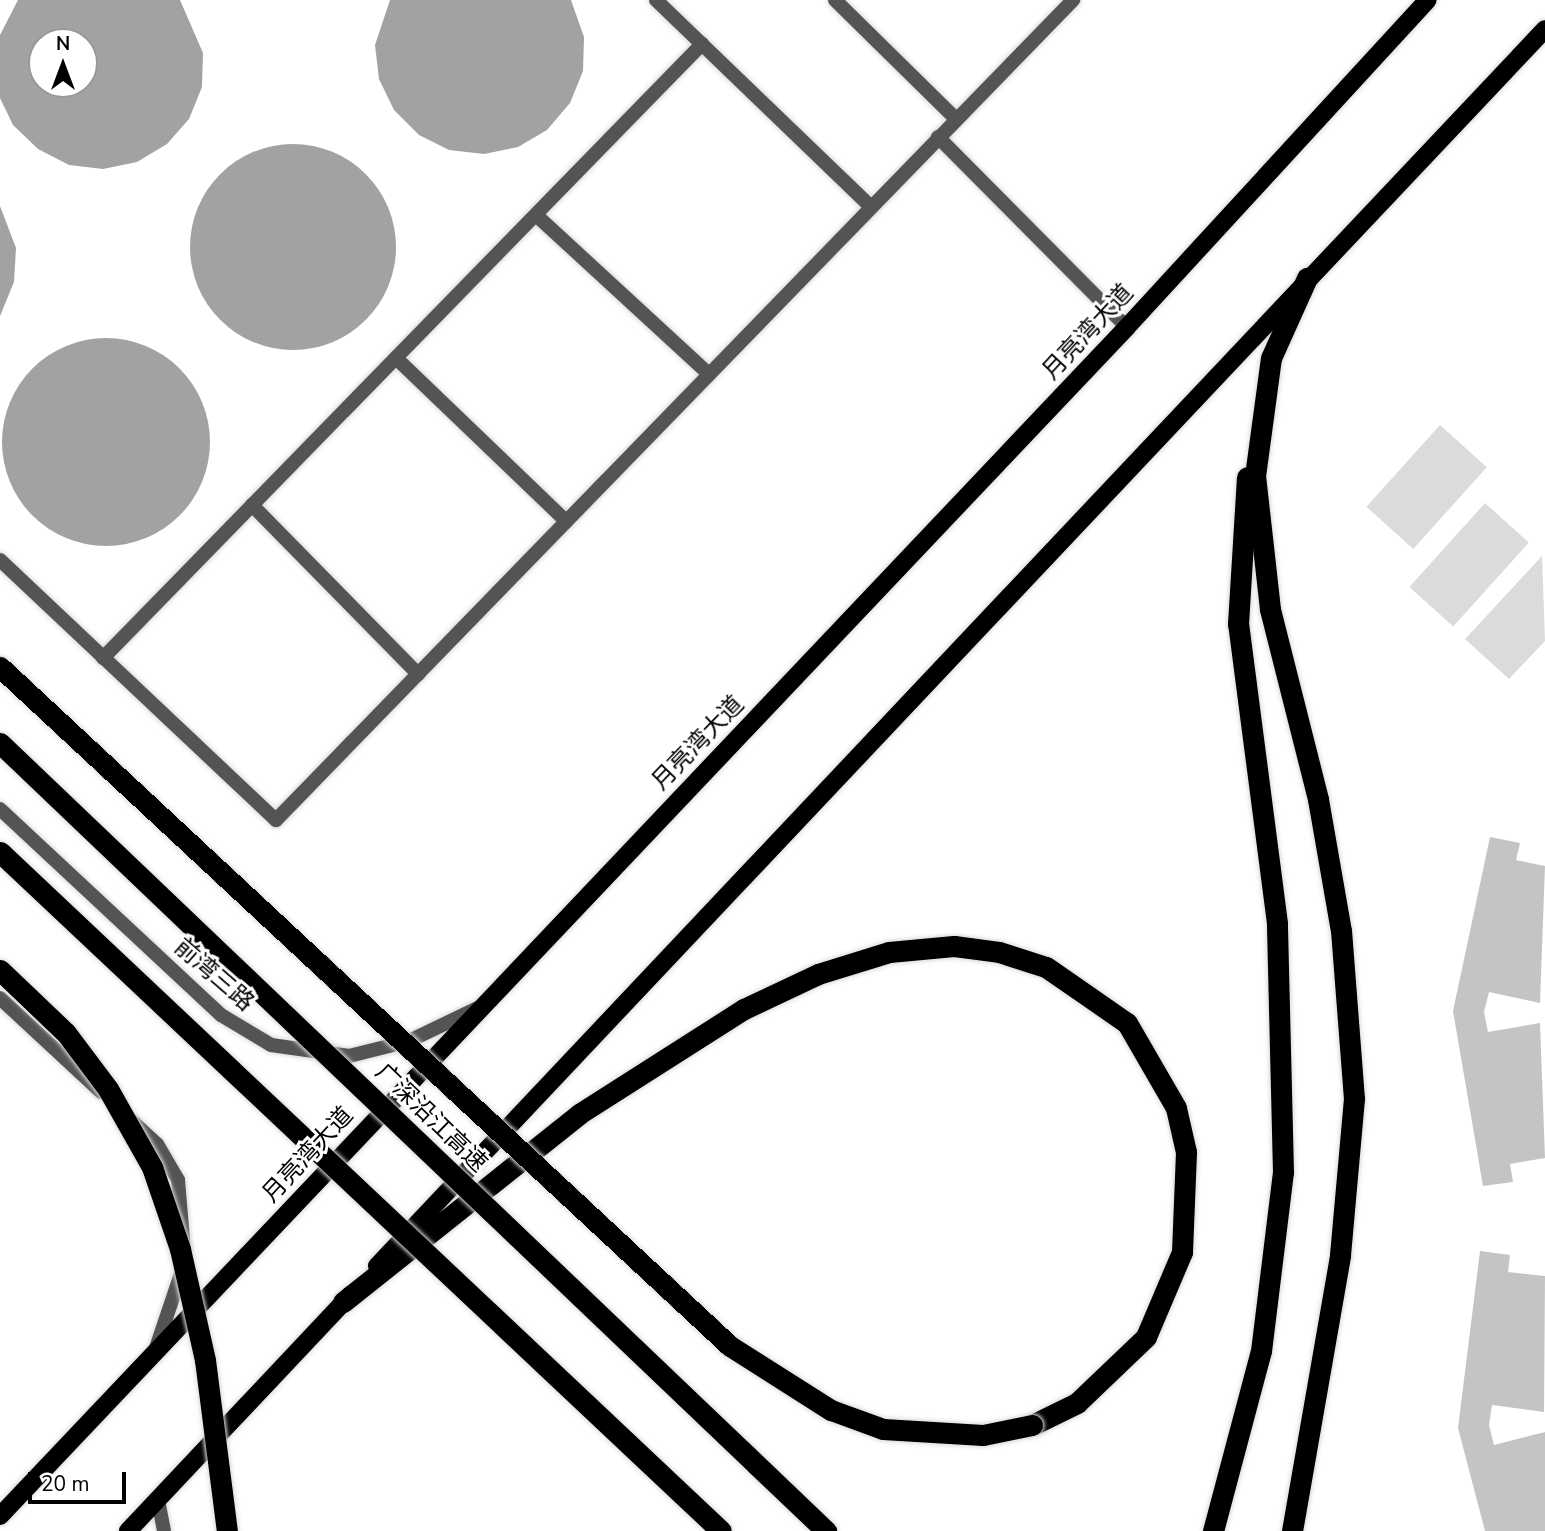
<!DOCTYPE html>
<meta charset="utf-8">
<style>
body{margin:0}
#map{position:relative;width:1545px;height:1531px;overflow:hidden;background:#fff;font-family:"Nunito Sans","Noto Sans SC",sans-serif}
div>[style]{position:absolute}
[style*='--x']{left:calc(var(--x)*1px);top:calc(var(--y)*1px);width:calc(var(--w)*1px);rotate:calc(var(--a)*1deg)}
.green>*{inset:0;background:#dbdbdb;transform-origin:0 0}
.water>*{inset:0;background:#a2a2a2}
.round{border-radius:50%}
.building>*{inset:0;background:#c4c4c4}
.roads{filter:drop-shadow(0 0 2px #dbdbdb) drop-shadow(0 0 2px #dbdbdb)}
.service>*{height:14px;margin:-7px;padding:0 7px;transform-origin:7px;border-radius:7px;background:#545454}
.tertiary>*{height:14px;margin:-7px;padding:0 7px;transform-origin:7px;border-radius:7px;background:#545454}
.primary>*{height:18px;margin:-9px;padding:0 9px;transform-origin:9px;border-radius:9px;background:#000}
.motorway>*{height:21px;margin:-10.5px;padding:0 10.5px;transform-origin:10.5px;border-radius:10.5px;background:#000}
.bridges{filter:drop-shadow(0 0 2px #dbdbdb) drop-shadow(0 0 2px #dbdbdb)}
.motorway-bridge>*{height:21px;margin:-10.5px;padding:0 10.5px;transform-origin:10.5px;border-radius:10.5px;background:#000}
span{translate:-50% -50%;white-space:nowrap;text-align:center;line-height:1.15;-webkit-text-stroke:6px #fff;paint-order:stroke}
.street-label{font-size:24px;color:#000}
.north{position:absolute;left:28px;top:28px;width:70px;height:70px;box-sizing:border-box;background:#fff;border:2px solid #999;border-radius:50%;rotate:0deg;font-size:19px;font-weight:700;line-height:28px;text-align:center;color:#000}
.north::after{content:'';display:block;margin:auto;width:24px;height:32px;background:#000;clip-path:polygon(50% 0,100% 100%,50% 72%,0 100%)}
.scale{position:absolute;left:28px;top:1472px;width:98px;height:32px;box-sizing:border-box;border:4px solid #000;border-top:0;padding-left:9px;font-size:21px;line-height:24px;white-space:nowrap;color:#000;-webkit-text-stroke:5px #fff;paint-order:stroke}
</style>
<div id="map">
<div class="green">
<div style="left:1440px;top:425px;width:63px;height:110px;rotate:42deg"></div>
<div style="left:1485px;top:503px;width:59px;height:113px;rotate:42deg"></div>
<div style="clip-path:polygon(1542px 556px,1545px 641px,1509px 679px,1465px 639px)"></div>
</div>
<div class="water">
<div style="clip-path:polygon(evenodd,18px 0,180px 0,203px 53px,202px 87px,189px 119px,167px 144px,137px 162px,103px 169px,69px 165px,38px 149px,13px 125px,0 98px,0 35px,18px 0,42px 42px,84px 42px,84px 84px,42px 84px,42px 42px)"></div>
<div style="clip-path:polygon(390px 0,571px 0,584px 37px,583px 71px,570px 103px,547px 130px,518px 147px,484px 154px,449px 150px,419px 135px,394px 110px,379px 79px,375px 45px)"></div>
<div class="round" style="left:190px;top:144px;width:206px;height:206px"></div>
<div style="clip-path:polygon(0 206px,16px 248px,14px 282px,0 316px)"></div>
<div class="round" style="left:2px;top:338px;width:208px;height:208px"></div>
</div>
<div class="building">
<div style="clip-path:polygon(1490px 837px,1520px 843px,1516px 860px,1545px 866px,1540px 1003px,1489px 992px,1484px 1012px,1488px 1032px,1540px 1023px,1545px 1158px,1510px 1164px,1513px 1182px,1483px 1186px,1453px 1011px)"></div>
<div style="clip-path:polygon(1480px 1251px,1510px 1255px,1508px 1272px,1545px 1276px,1544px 1412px,1492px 1405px,1489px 1425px,1494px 1445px,1545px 1432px,1545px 1531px,1485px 1531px,1458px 1428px)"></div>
</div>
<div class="roads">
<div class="service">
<div style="--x:656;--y:0;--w:298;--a:43.9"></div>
<div style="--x:835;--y:0;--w:170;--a:44.5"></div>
<div style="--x:938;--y:137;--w:268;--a:45.2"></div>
<div style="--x:536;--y:215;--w:235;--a:42.6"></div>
<div style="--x:396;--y:358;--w:236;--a:43.8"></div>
<div style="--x:252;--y:505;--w:237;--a:45.5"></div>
<div style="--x:0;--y:560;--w:379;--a:43.3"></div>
<div style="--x:276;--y:820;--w:1144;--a:-45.81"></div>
<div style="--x:103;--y:658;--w:858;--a:-45.71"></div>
<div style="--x:158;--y:1500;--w:32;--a:79"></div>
</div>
<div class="tertiary">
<div style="--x:0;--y:809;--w:302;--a:43"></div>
<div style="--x:221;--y:1015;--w:58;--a:31"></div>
<div style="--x:271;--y:1045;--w:79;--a:8"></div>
<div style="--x:349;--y:1056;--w:62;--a:-14"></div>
<div style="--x:409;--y:1041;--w:76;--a:-25.6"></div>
<div style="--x:0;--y:998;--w:138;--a:42.9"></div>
<div style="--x:132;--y:1121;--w:34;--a:43"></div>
<div style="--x:157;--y:1144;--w:42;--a:59.7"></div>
<div style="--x:178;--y:1180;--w:71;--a:85.2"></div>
<div style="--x:155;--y:1351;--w:84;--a:-71.4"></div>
</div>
<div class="primary">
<div style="--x:377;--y:1266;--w:1701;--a:-46.64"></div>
<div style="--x:0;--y:1516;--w:1638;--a:-46.53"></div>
<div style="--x:1127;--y:327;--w:444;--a:-47.4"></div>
<div style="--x:128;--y:1531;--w:325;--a:-46.7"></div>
</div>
<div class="motorway">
<div style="--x:343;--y:1302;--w:302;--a:-38.5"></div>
<div style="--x:579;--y:1114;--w:196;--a:-32.5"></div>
<div style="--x:744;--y:1009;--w:82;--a:-25.3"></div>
<div style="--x:818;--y:974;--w:74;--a:-17.2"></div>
<div style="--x:889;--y:952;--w:65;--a:-5.3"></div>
<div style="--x:954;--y:946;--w:45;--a:7.6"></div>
<div style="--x:999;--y:952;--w:49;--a:17.7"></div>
<div style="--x:1046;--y:967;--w:98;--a:34.7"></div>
<div style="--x:1127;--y:1023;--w:98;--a:60"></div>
<div style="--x:1176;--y:1108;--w:45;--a:77.2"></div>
<div style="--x:1186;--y:1152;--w:100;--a:92.3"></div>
<div style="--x:1182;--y:1252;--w:92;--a:113"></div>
<div style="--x:1146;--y:1337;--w:95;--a:136.3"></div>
<div style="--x:1077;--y:1403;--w:50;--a:153.9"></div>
<div style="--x:1213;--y:1531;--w:186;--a:-75.1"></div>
<div style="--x:1261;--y:1351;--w:180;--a:-83"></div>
<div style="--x:1283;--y:1172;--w:249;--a:-91.4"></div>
<div style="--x:1277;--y:923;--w:302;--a:-97.4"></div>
<div style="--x:1238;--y:624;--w:147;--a:-86.5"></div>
<div style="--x:1292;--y:1531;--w:280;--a:-80.1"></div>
<div style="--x:1340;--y:1255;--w:157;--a:-84.9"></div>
<div style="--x:1354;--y:1099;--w:169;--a:-94.4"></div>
<div style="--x:1341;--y:931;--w:134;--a:-99.9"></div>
<div style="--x:1318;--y:799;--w:196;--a:-104.2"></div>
<div style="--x:1270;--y:609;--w:134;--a:-96.4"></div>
<div style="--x:1255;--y:476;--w:119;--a:-82.3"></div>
<div style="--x:1271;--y:358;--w:88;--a:-65.8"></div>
</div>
</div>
<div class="bridges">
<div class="motorway-bridge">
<div style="--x:0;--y:667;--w:997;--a:42.93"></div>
<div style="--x:730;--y:1346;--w:120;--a:32.4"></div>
<div style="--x:831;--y:1410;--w:55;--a:20.1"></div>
<div style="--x:883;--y:1429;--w:100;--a:3.4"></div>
<div style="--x:983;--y:1435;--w:50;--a:-11.5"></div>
<div style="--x:0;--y:743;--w:1142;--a:43.65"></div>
<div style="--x:0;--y:852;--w:990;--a:43.28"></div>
<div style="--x:0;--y:970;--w:91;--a:43.7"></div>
<div style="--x:66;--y:1033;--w:70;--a:53.1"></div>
<div style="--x:108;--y:1089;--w:90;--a:60.6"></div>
<div style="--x:152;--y:1167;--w:87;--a:71.1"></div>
<div style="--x:180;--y:1249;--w:114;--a:77.3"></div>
<div style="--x:205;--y:1360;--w:172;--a:82.7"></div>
</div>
</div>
<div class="street-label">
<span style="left:1088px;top:332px;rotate:-47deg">月亮湾大道</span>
<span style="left:698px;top:743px;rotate:-46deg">月亮湾大道</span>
<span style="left:214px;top:975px;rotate:41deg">前湾三路</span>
<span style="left:431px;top:1118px;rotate:44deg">广深沿江高速</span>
<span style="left:308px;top:1155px;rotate:-47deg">月亮湾大道</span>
</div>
<div class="north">N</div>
<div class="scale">20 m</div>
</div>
